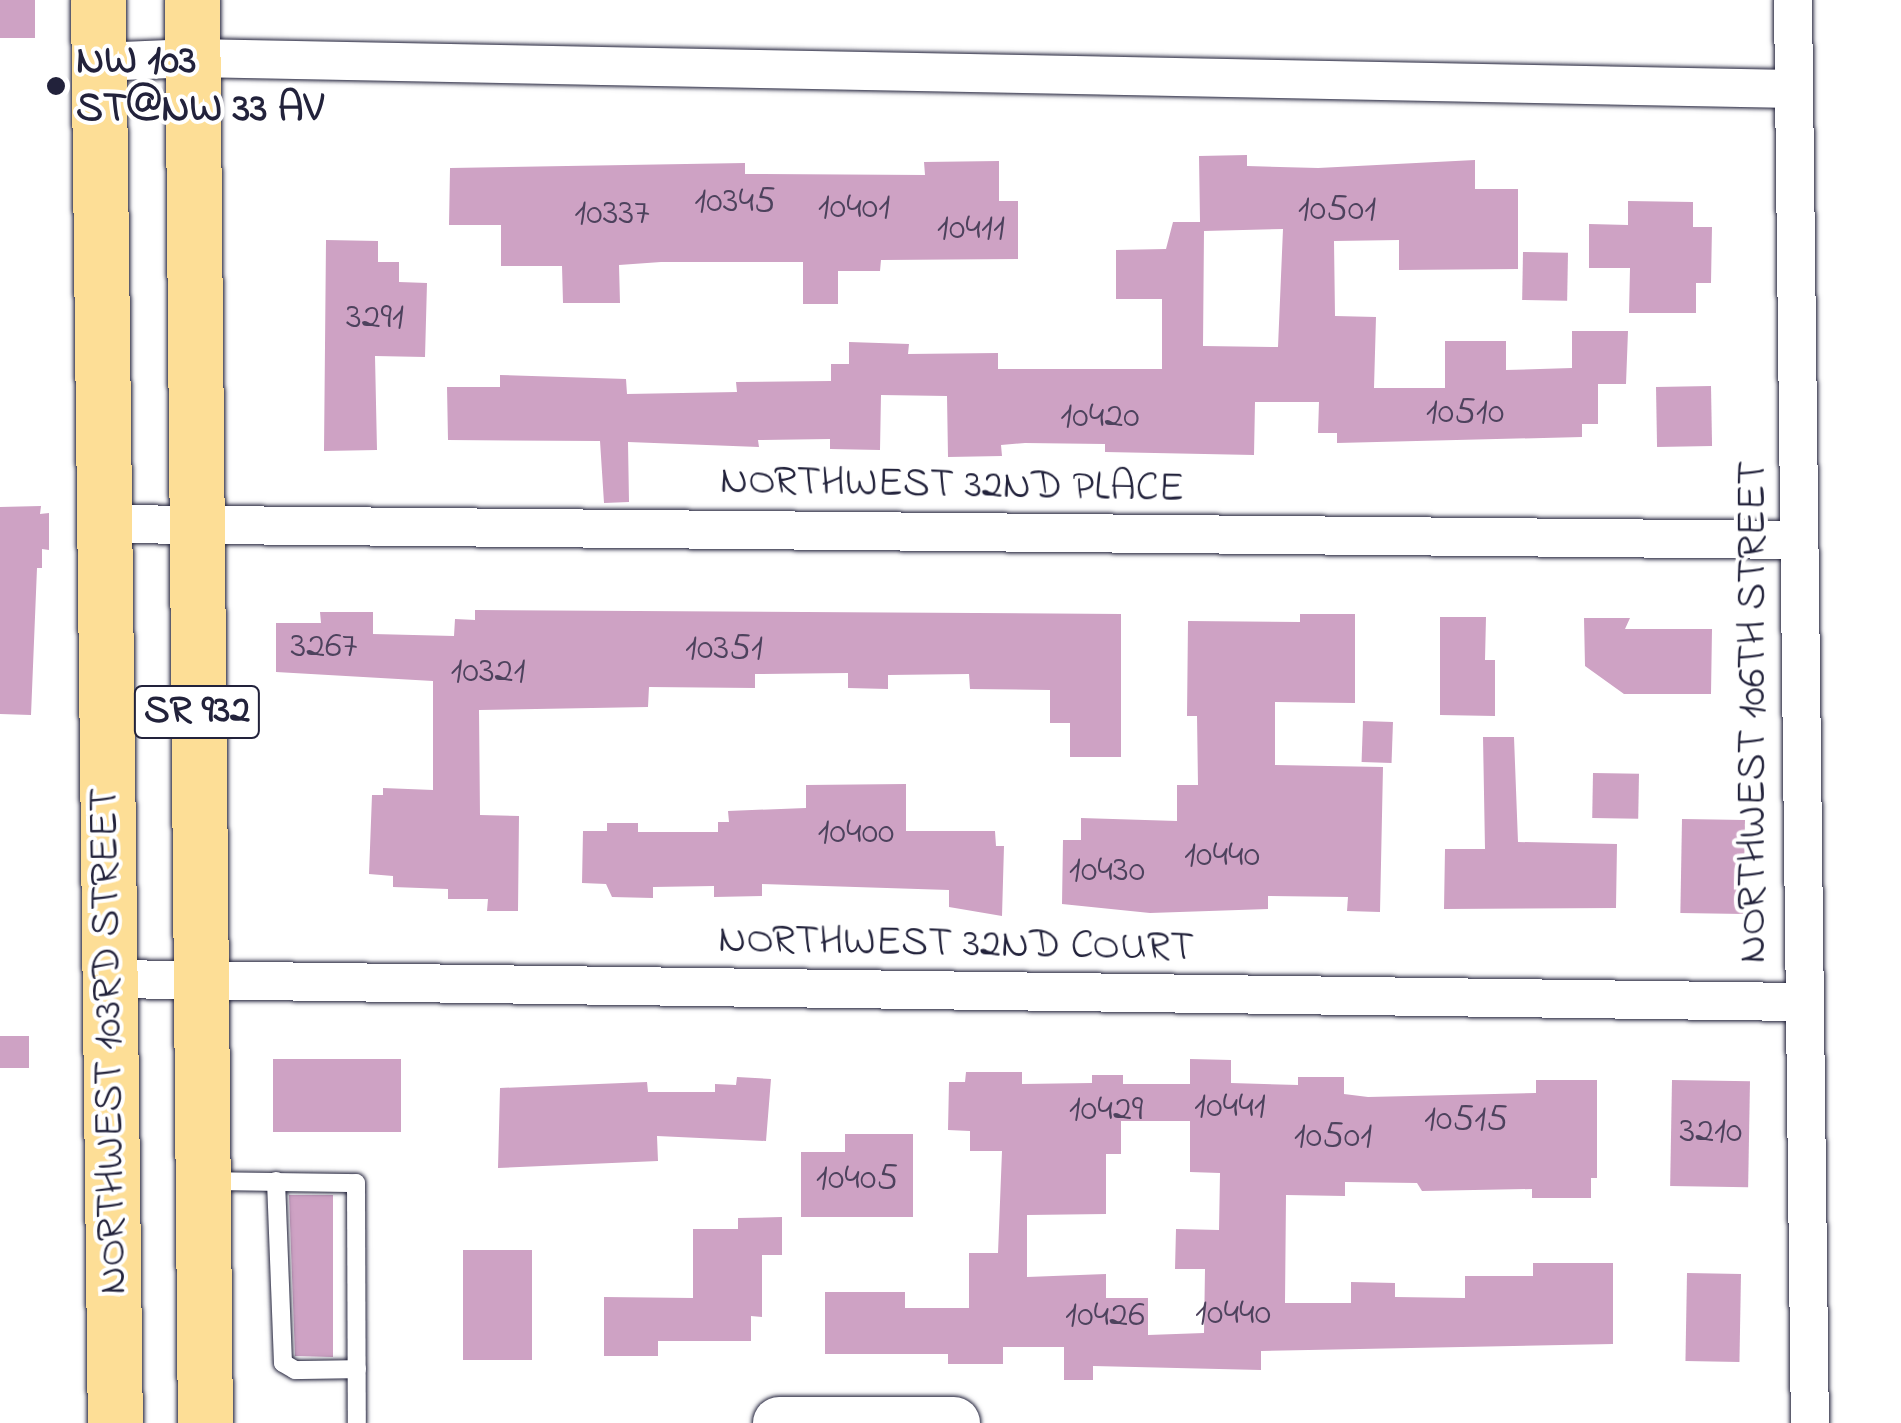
<!DOCTYPE html>
<style>
body{margin:0}
#map{position:relative;width:1901px;height:1423px;overflow:hidden;background:#fff;font-family:"Indie Flower",sans-serif}
div>[style]{position:absolute}
[style*='--x']{left:calc(var(--x)*1px);top:calc(var(--y)*1px);width:calc(var(--w)*1px);rotate:calc(var(--a)*1deg)}
.building>*{inset:0;background:#cea2c4;transform-origin:0 0}
.roads{filter:drop-shadow(0 0 2px #22223b) drop-shadow(0 0 2px #22223b)}
.lane>*{height:18px;margin:-9px;padding:0 9px;transform-origin:9px;border-radius:9px;background:#fff}
.street>*{height:38px;margin:-19px;padding:0 19px;transform-origin:19px;border-radius:19px;background:#fff}
.secondary>*{height:52px;margin:-26px;padding:0 26px;transform-origin:26px;border-radius:26px;background:#fff}
.primary>*{height:55px;margin:-27.5px;padding:0 27.5px;transform-origin:27.5px;border-radius:27.5px;background:#fdde96}
.dots>*{width:28px;height:28px;translate:-50% -50%;box-sizing:border-box;border:5px solid #fff;border-radius:50%}
span{translate:-50% -50%;white-space:nowrap;text-align:center;line-height:1.15;-webkit-text-stroke:8px #fff;paint-order:stroke}
.number-label{font-size:38px;color:#4d425d}
.number-label span{-webkit-text-stroke-width:0}
.shield-label span{padding:2px 8px;background:#fff;border:2px solid;border-radius:8px;-webkit-text-stroke-width:0}
.shield-label{font-size:40px;color:#22223b;font-weight:700}
.poi-label{font-size:42px;color:#22223b;font-weight:700}
.left{translate:0 -50%;text-align:left}
.street-label{font-size:42px;color:#22223b}
</style>
<div id="map">
<div class="building">
<div style="left:0;top:0;width:35px;height:38px"></div>
<div style="clip-path:polygon(evenodd,1247px 155px,1247px 166px,1318px 168px,1475px 160px,1475px 189px,1518px 189px,1518px 269px,1399px 270px,1399px 240px,1334px 241px,1335px 316px,1376px 317px,1374px 388px,1445px 388px,1445px 341px,1506px 341px,1506px 370px,1572px 368px,1572px 331px,1628px 331px,1626px 384px,1598px 384px,1598px 424px,1582px 424px,1582px 437px,1337px 443px,1337px 433px,1318px 433px,1319px 402px,1255px 402px,1254px 455px,1105px 452px,1105px 444px,1025px 443px,1001px 445px,1002px 456px,948px 457px,947px 396px,881px 395px,880px 450px,830px 449px,830px 439px,758px 440px,759px 447px,628px 442px,629px 502px,604px 503px,600px 441px,448px 440px,447px 387px,500px 387px,500px 375px,626px 379px,627px 394px,737px 392px,736px 382px,831px 381px,831px 364px,849px 364px,849px 342px,909px 344px,908px 354px,998px 353px,998px 369px,1162px 369px,1162px 299px,1116px 299px,1116px 250px,1166px 249px,1173px 222px,1200px 222px,1199px 156px,1247px 155px,1283px 229px,1278px 347px,1203px 346px,1204px 231px,1283px 229px)"></div>
<div style="clip-path:polygon(999px 161px,999px 201px,1018px 201px,1018px 259px,881px 260px,880px 271px,838px 271px,838px 304px,803px 304px,803px 262px,661px 262px,619px 265px,620px 303px,563px 303px,562px 266px,501px 266px,501px 225px,449px 225px,450px 168px,745px 163px,745px 174px,925px 175px,924px 162px)"></div>
<div style="clip-path:polygon(1628px 201px,1693px 202px,1693px 227px,1712px 227px,1711px 283px,1696px 283px,1696px 313px,1629px 313px,1630px 268px,1589px 268px,1589px 224px,1628px 225px)"></div>
<div style="clip-path:polygon(326px 240px,378px 241px,378px 262px,399px 262px,399px 282px,427px 283px,425px 357px,375px 356px,377px 450px,324px 451px)"></div>
<div style="left:1523px;top:252px;width:45px;height:48px;rotate:1deg"></div>
<div style="left:1711px;top:386px;width:60px;height:55px;rotate:89deg"></div>
<div style="clip-path:polygon(41px 506px,40px 514px,49px 513px,49px 550px,42px 549px,42px 568px,37px 568px,31px 715px,0 714px,0 507px)"></div>
<div style="clip-path:polygon(475px 610px,1121px 614px,1121px 757px,1070px 757px,1070px 723px,1050px 723px,1050px 690px,970px 689px,969px 674px,888px 675px,888px 689px,848px 688px,848px 673px,755px 674px,755px 688px,649px 687px,648px 707px,479px 710px,480px 815px,519px 816px,518px 911px,487px 911px,488px 899px,448px 899px,448px 889px,393px 887px,393px 876px,369px 874px,372px 795px,383px 795px,383px 788px,433px 790px,433px 681px,276px 672px,276px 623px,321px 623px,320px 612px,373px 612px,373px 634px,454px 636px,455px 619px,475px 620px)"></div>
<div style="clip-path:polygon(1300px 614px,1355px 614px,1355px 703px,1275px 702px,1275px 765px,1383px 767px,1380px 912px,1347px 911px,1348px 897px,1268px 896px,1268px 909px,1150px 913px,1062px 904px,1063px 840px,1081px 840px,1081px 818px,1177px 821px,1177px 785px,1198px 785px,1197px 716px,1187px 716px,1188px 621px,1300px 622px)"></div>
<div style="clip-path:polygon(1440px 617px,1486px 617px,1485px 660px,1495px 660px,1495px 716px,1440px 715px)"></div>
<div style="clip-path:polygon(1584px 618px,1630px 618px,1625px 629px,1712px 629px,1711px 694px,1624px 694px,1585px 666px)"></div>
<div style="left:1363px;top:721px;width:30px;height:41px;rotate:2deg"></div>
<div style="clip-path:polygon(1483px 737px,1514px 737px,1518px 842px,1617px 844px,1616px 908px,1444px 909px,1445px 849px,1485px 849px)"></div>
<div style="left:1593px;top:773px;width:46px;height:45px;rotate:1deg"></div>
<div style="clip-path:polygon(906px 784px,906px 831px,995px 831px,996px 846px,1004px 846px,1002px 916px,949px 907px,949px 890px,762px 884px,762px 896px,714px 897px,714px 886px,653px 887px,653px 898px,612px 897px,606px 884px,582px 883px,583px 831px,607px 831px,607px 823px,638px 823px,638px 832px,718px 832px,718px 822px,729px 822px,728px 811px,806px 808px,806px 785px)"></div>
<div style="left:1682px;top:819px;width:63px;height:94px;rotate:1deg"></div>
<div style="left:29px;top:1036px;width:32px;height:29px;rotate:90deg"></div>
<div style="left:273px;top:1059px;width:128px;height:73px"></div>
<div style="clip-path:polygon(evenodd,1190px 1059px,1231px 1060px,1231px 1083px,1298px 1085px,1298px 1077px,1344px 1077px,1344px 1094px,1368px 1097px,1536px 1093px,1536px 1080px,1597px 1080px,1597px 1178px,1591px 1178px,1591px 1198px,1532px 1198px,1532px 1189px,1422px 1191px,1417px 1183px,1345px 1182px,1345px 1196px,1286px 1195px,1285px 1303px,1351px 1303px,1351px 1282px,1395px 1283px,1395px 1297px,1465px 1298px,1465px 1276px,1533px 1276px,1533px 1263px,1613px 1263px,1613px 1344px,1261px 1351px,1261px 1370px,1093px 1366px,1093px 1380px,1064px 1380px,1064px 1347px,1003px 1347px,1003px 1364px,948px 1364px,948px 1354px,825px 1354px,825px 1292px,905px 1292px,905px 1308px,969px 1308px,969px 1253px,998px 1253px,1002px 1151px,970px 1151px,970px 1131px,948px 1130px,949px 1082px,965px 1082px,966px 1072px,1022px 1072px,1022px 1084px,1092px 1083px,1092px 1075px,1123px 1075px,1123px 1084px,1190px 1084px,1190px 1059px,1121px 1121px,1190px 1121px,1190px 1172px,1220px 1173px,1219px 1230px,1176px 1229px,1175px 1269px,1205px 1269px,1204px 1333px,1148px 1335px,1148px 1298px,1106px 1298px,1106px 1274px,1027px 1277px,1027px 1215px,1106px 1214px,1106px 1154px,1121px 1154px,1121px 1121px)"></div>
<div style="clip-path:polygon(737px 1077px,771px 1079px,766px 1141px,657px 1136px,658px 1161px,498px 1168px,500px 1088px,647px 1082px,648px 1092px,715px 1092px,715px 1084px,736px 1085px)"></div>
<div style="left:1672px;top:1080px;width:78px;height:106px;rotate:1deg"></div>
<div style="clip-path:polygon(845px 1134px,913px 1134px,913px 1217px,801px 1217px,801px 1152px,845px 1152px)"></div>
<div style="clip-path:polygon(289px 1195px,333px 1195px,333px 1357px,295px 1356px)"></div>
<div style="clip-path:polygon(782px 1217px,782px 1255px,762px 1255px,762px 1317px,751px 1316px,751px 1341px,658px 1341px,658px 1356px,604px 1356px,604px 1297px,693px 1298px,693px 1229px,738px 1229px,738px 1218px)"></div>
<div style="left:463px;top:1250px;width:69px;height:110px"></div>
<div style="left:1687px;top:1273px;width:54px;height:88px;rotate:1deg"></div>
</div>
<div class="roads">
<div class="lane">
<div style="--x:208;--y:1181;--w:148;--a:0.8"></div>
<div style="--x:356;--y:1183;--w:240;--a:89.8"></div>
<div style="--x:276;--y:1181;--w:182;--a:87.8"></div>
<div style="--x:283;--y:1363;--w:14;--a:30"></div>
<div style="--x:295;--y:1370;--w:62;--a:-0.9"></div>
</div>
<div class="street">
<div style="--x:1793;--y:0;--w:1423;--a:89.32"></div>
<div style="--x:99;--y:62;--w:94;--a:-2.4"></div>
<div style="--x:193;--y:58;--w:1601;--a:1.11"></div>
<div style="--x:104;--y:524;--w:1695;--a:0.54"></div>
<div style="--x:109;--y:979;--w:1692;--a:0.78"></div>
</div>
<div class="secondary">
<div style="--x:779;--y:1423;--w:175;--a:0"></div>
</div>
<div class="primary">
<div style="--x:98;--y:0;--w:1423;--a:89.32"></div>
<div style="--x:192;--y:0;--w:1423;--a:89.48"></div>
</div>
</div>
<div class="dots">
<div style="left:56px;top:86px;background:#22223b"></div>
</div>
<div class="number-label">
<span style="left:735px;top:203px">10345</span>
<span style="left:854px;top:209px">10401</span>
<span style="left:1337px;top:211px">10501</span>
<span style="left:612px;top:215px">10337</span>
<span style="left:971px;top:230px">10411</span>
<span style="left:375px;top:319px">3291</span>
<span style="left:1465px;top:414px">10510</span>
<span style="left:1100px;top:418px">10420</span>
<span style="left:324px;top:648px">3267</span>
<span style="left:724px;top:650px">10351</span>
<span style="left:488px;top:673px">10321</span>
<span style="left:856px;top:834px">10400</span>
<span style="left:1222px;top:857px">10440</span>
<span style="left:1107px;top:872px">10430</span>
<span style="left:1230px;top:1108px">10441</span>
<span style="left:1106px;top:1111px">10429</span>
<span style="left:1466px;top:1121px">10515</span>
<span style="left:1711px;top:1133px">3210</span>
<span style="left:1333px;top:1138px">10501</span>
<span style="left:857px;top:1180px">10405</span>
<span style="left:1233px;top:1315px">10440</span>
<span style="left:1105px;top:1317px">10426</span>
</div>
<div class="shield-label">
<span style="left:197px;top:712px">SR 932</span>
</div>
<div class="poi-label">
<span class="left" style="left:76px;top:86px">NW 103<br>ST@NW 33 AV</span>
</div>
<div class="street-label">
<span style="left:952px;top:486px;rotate:1deg">NORTHWEST 32ND PLACE</span>
<span style="left:1754px;top:712px;rotate:-90deg">NORTHWEST 106TH STREET</span>
<span style="left:956px;top:945px;rotate:1deg">NORTHWEST 32ND COURT</span>
<span style="left:110px;top:1041px;rotate:-91deg">NORTHWEST 103RD STREET</span>
</div>
</div>
